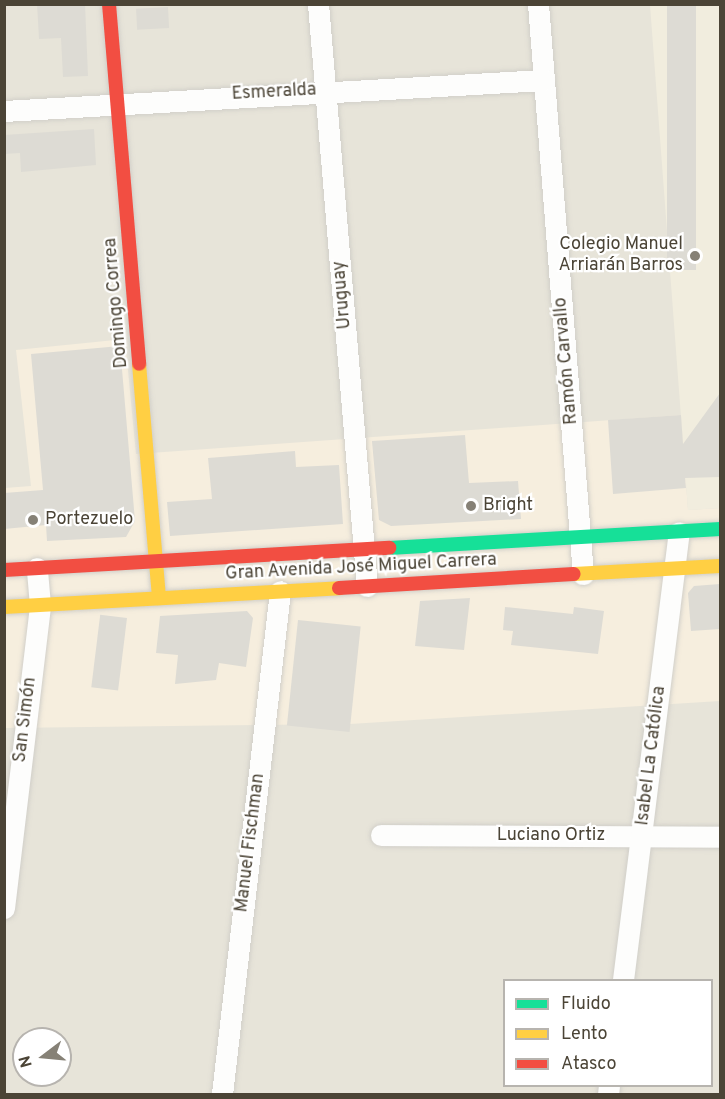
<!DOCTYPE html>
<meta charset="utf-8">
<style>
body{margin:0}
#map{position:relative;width:725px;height:1099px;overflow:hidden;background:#f3f2ec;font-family:Overpass,sans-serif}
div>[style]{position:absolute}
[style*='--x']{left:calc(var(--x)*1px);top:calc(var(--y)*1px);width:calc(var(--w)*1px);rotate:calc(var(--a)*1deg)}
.residential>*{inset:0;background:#e7e4d9;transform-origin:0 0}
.commercial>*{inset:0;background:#f6eede}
.education>*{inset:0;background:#f1edde}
.building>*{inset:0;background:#dddbd4;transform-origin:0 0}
.roads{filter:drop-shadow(0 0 2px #d1cfc9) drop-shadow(0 0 2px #d1cfc9)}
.street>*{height:21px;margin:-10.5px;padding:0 10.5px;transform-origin:10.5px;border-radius:10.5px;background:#fdfdfc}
.fast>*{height:14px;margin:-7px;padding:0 7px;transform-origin:7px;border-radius:7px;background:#16e098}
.slow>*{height:14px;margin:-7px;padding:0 7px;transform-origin:7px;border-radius:7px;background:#ffcf43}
.jam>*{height:14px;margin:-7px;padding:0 7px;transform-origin:7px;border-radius:7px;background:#f24e42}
.dots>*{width:16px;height:16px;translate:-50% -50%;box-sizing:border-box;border:3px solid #fff;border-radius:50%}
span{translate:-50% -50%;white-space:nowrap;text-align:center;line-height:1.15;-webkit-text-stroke:4.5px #fff;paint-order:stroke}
.street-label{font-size:18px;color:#4b4436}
.poi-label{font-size:18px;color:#4b4436}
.right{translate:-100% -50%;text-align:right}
.left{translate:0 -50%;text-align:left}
.frame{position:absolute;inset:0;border:6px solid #4b4436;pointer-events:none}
.legend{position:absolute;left:503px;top:979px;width:210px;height:108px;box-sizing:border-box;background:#fff;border:2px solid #b7b4af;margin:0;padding:8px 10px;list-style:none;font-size:18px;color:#4b4436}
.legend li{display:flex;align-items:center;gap:12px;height:30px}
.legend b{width:30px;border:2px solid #b7b4af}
.north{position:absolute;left:12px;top:1027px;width:60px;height:60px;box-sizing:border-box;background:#fff;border:2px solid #b7b4af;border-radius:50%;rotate:254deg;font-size:16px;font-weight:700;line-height:24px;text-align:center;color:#4b4436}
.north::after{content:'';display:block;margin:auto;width:21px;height:27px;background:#868176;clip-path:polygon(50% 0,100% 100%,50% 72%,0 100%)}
</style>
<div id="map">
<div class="residential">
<div style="left:4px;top:5px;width:716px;height:538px"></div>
<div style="clip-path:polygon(evenodd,720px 583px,720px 1094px,5px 1094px,5px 625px,720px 583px,504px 980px,712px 980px,712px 1086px,504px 1086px,504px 980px,720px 583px,24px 1039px,60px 1039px,60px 1075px,24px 1075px,24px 1039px)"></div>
</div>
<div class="commercial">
<div style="clip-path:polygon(125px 339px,136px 454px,681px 415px,688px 510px,720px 508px,720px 701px,350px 724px,5px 728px,5px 488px,31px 486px,16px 350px)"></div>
</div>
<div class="education">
<div style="clip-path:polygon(650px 5px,720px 5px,720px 508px,688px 510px)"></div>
</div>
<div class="building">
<div style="clip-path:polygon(37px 4px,85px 4px,88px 76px,63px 77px,61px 38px,39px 39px)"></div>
<div style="left:667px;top:4px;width:29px;height:266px"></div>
<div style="left:168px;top:7px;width:21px;height:32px;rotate:87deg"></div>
<div style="clip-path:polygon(94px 129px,96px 165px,21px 172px,20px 153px,4px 154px,4px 135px)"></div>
<div style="clip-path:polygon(120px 346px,135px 521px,126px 537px,47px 541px,46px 525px,4px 529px,4px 493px,43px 490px,31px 354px)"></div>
<div style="clip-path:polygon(720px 393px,720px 477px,685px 478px,686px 488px,613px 494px,608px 420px,681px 415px,683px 444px)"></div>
<div style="clip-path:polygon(465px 435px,469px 483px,518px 481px,521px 519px,391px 526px,379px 520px,372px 441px)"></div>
<div style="clip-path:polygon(295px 451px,296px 467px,339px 465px,343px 524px,170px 536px,167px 502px,212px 499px,208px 458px)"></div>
<div style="clip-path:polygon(720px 584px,720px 629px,691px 631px,688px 593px,694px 586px)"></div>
<div style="clip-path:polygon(470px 598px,464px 650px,415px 646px,420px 601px)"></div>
<div style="clip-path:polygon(505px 607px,573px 614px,574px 607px,604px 611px,598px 654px,511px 645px,513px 631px,503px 630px)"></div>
<div style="clip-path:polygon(247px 611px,253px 618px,246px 667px,219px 663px,216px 680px,175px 684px,178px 655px,156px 653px,160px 616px)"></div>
<div style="left:127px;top:618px;width:73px;height:27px;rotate:97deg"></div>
<div style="left:298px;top:620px;width:63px;height:106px;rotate:6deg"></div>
</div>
<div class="roads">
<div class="street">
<div style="--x:318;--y:4;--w:584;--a:85.19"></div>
<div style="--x:538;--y:4;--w:572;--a:85.49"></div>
<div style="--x:4;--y:111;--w:541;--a:-3.29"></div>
<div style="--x:381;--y:835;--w:339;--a:0.3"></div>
<div style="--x:4;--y:908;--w:305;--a:-83.2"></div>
<div style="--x:40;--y:605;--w:37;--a:-95"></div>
<div style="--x:623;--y:980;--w:451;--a:-82.9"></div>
<div style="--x:222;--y:1094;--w:506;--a:-83.42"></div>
<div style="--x:608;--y:1094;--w:8;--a:-83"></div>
</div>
<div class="fast">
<div style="--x:389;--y:548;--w:332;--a:-3.3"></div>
</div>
<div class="slow">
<div style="--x:139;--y:364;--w:235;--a:85.1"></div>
<div style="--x:574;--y:574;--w:146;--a:-3.1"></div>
<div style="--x:4;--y:607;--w:336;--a:-3.2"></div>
</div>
<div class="jam">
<div style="--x:109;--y:4;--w:361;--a:85.2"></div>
<div style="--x:4;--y:570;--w:386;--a:-3.3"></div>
<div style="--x:339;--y:588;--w:235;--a:-3.4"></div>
</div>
</div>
<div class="dots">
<div style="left:695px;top:256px;background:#868176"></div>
<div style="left:471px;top:506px;background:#868176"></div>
<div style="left:33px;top:520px;background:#868176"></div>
</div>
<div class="street-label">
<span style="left:274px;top:93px;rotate:-3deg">Esmeralda</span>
<span style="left:343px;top:295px;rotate:-95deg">Uruguay</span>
<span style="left:117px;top:303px;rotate:-95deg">Domingo Correa</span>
<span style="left:567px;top:361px;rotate:-95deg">Ramón Carvallo</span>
<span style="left:361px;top:568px;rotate:-3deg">Gran Avenida José Miguel Carrera</span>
<span style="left:26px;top:720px;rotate:-83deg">San Simón</span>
<span style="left:652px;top:756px;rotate:-83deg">Isabel La Católica</span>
<span style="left:551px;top:836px">Luciano Ortiz</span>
<span style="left:251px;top:843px;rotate:-83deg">Manuel Fischman</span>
</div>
<div class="poi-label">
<span class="right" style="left:683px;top:256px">Colegio Manuel<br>Arriarán Barros</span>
<span class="left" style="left:483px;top:506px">Bright</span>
<span class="left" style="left:45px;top:520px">Portezuelo</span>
</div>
<div class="frame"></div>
<ul class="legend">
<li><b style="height:8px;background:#16e098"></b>Fluido</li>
<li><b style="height:8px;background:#ffcf43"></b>Lento</li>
<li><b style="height:8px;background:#f24e42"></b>Atasco</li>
</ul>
<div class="north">N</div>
</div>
